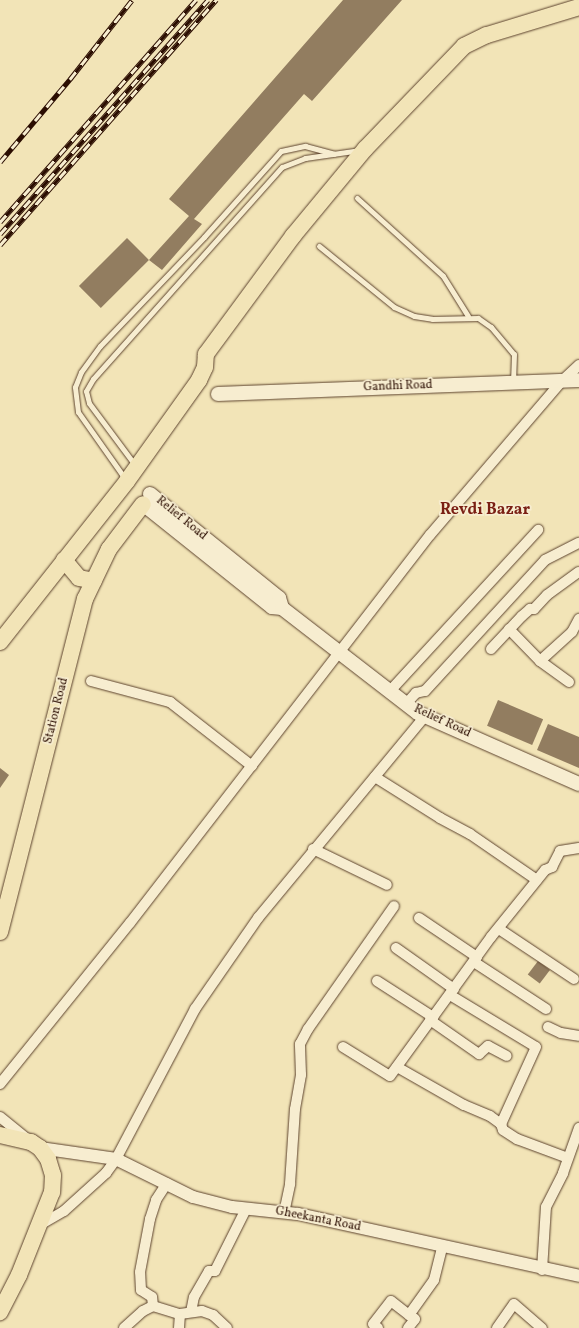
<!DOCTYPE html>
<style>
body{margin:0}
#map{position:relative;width:579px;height:1328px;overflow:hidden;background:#f2e4b7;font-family:Vollkorn,serif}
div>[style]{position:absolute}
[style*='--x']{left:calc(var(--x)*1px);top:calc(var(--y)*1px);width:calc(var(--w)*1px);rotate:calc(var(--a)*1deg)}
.building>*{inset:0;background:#927d60;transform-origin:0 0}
.roads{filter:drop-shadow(0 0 1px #5d432e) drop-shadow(0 0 1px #5d432e)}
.service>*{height:5px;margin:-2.5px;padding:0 2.5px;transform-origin:2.5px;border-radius:2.5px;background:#f7edd0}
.minor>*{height:10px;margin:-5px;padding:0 5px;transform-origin:5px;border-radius:5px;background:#f7edd0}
.tertiary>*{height:12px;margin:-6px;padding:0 6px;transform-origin:6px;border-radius:6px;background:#f7edd0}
.secondary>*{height:14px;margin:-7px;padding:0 7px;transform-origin:7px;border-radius:7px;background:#f7edd0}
.primary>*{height:16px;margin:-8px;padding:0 8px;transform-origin:8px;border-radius:8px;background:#f2e4b7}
.rail>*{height:4.5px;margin-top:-2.25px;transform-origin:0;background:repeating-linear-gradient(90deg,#f7edd0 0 9px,#2b0d01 0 18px);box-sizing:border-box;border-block:1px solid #2b0d01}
span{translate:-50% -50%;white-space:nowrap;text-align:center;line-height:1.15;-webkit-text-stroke:3.5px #f7edd0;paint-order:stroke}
.street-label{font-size:12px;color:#2b0d01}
.district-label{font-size:16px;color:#7a1f14;font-weight:700}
</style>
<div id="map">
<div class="building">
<div style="clip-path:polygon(343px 0,402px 0,312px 101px,304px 94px,194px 219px,202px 224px,162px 270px,149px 260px,189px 216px,169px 199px)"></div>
<div style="left:127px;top:238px;width:31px;height:68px;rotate:45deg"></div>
<div style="left:498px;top:700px;width:49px;height:28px;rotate:23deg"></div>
<div style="clip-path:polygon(548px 724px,579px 737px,579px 768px,537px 750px)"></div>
<div style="clip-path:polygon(0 768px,9px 775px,0 788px)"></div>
<div style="left:538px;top:961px;width:15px;height:17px;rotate:37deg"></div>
</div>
<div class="roads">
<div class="service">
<div style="--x:357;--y:198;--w:116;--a:42.2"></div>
<div style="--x:443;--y:276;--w:47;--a:58"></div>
<div style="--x:319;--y:246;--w:97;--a:39.1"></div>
<div style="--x:394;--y:307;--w:22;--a:24"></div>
<div style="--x:414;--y:316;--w:18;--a:9"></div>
<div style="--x:432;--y:319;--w:46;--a:-1.2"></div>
<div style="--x:478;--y:318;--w:16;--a:35"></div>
<div style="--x:491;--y:327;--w:35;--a:50"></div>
<div style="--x:514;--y:354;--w:28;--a:92"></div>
<div style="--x:135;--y:465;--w:77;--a:-126.6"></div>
<div style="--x:89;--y:403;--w:12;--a:-104"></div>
<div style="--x:86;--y:391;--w:14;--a:-60"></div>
<div style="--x:93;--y:379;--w:284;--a:-48.3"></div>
<div style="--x:282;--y:167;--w:25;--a:-21"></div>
<div style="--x:305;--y:158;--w:56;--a:-8.3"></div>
<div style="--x:126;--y:480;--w:83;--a:-125.2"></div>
<div style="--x:78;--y:412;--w:25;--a:-97"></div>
<div style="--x:75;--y:387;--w:16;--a:-68"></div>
<div style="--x:81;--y:372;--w:32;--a:-54"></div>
<div style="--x:100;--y:346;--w:151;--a:-46.3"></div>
<div style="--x:204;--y:237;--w:115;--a:-48.2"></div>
<div style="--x:281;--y:151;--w:25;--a:-12"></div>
<div style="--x:305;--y:146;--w:30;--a:15"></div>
</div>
<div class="minor">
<div style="--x:509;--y:629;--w:45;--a:45.9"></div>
<div style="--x:491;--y:649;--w:45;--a:-46.8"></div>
<div style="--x:522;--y:616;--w:11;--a:-41"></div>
<div style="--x:530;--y:609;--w:4;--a:0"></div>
<div style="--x:534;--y:609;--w:19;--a:-47"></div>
<div style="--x:547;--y:595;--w:39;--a:-36"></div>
<div style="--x:91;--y:681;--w:82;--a:14.9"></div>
<div style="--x:170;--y:702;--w:104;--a:38"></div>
<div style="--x:569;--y:682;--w:36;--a:-144"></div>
<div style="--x:540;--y:661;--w:43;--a:-42.2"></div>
<div style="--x:572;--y:632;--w:15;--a:-62"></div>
<div style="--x:390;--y:691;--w:219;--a:-47.4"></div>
<div style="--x:406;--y:704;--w:15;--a:-48"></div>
<div style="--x:416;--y:693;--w:9;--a:-13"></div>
<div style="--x:425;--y:691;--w:178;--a:-47.5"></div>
<div style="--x:545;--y:560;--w:38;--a:-27"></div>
<div style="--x:375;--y:777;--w:77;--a:32.2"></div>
<div style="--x:440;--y:818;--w:34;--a:28"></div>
<div style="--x:470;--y:834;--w:81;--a:34.5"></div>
<div style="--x:313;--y:849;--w:82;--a:25.9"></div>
<div style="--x:419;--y:918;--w:70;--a:33.9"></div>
<div style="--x:499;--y:929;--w:90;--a:33.7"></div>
<div style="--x:396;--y:948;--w:71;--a:35.3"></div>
<div style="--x:474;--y:962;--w:86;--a:33.1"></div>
<div style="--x:377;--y:981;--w:67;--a:32.7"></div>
<div style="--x:450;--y:995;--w:100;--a:31.2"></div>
<div style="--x:536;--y:1047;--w:85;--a:114.4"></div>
<div style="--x:430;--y:1020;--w:60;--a:34.8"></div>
<div style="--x:479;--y:1054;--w:12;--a:-42"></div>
<div style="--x:488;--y:1046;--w:21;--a:28"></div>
<div style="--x:548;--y:1027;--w:14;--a:25"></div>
<div style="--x:561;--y:1033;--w:18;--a:9"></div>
<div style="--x:343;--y:1047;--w:55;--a:31.7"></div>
<div style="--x:390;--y:1076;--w:172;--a:-54"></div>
<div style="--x:491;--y:937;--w:86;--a:-51.1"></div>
<div style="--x:545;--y:870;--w:8;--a:-23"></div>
<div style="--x:552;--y:867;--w:18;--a:-63"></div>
<div style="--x:560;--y:851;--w:19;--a:-9"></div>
<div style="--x:397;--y:1067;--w:77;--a:29.6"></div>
<div style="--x:464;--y:1105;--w:28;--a:23"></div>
<div style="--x:490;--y:1116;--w:14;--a:36"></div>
<div style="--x:501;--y:1124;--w:6;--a:72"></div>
<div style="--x:503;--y:1130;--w:17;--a:33"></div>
<div style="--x:517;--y:1139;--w:54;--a:20.4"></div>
<div style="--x:0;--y:1084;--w:207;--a:-51.1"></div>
<div style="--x:130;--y:923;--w:490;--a:-52.3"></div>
<div style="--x:430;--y:535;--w:204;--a:-49.4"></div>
<div style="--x:563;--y:380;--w:22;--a:-43"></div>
<div style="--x:0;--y:1117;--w:38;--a:39"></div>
<div style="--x:284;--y:1213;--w:30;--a:-78"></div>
<div style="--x:290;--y:1184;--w:75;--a:-86.2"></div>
<div style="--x:295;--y:1109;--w:35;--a:-80"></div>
<div style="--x:301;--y:1075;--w:31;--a:-92"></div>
<div style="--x:300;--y:1044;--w:17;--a:-62"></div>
<div style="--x:308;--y:1029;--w:150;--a:-55"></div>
<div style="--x:38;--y:1226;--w:30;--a:-30"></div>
<div style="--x:64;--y:1211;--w:57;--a:-42.1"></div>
<div style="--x:106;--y:1173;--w:17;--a:-54"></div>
<div style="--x:116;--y:1159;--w:170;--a:-62.2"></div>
<div style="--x:195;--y:1009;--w:111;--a:-55.3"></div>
<div style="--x:258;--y:918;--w:262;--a:-50.4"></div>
<div style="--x:542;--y:1270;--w:63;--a:-86.4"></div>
<div style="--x:546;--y:1207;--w:38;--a:-63"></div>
<div style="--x:563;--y:1173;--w:48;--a:-70.4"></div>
<div style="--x:153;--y:1306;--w:9;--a:-96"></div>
<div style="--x:152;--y:1297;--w:13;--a:-148"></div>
<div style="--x:141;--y:1290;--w:18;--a:-93"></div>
<div style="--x:140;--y:1272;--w:54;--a:-79.3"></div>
<div style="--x:150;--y:1219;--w:20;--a:-72"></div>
<div style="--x:156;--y:1200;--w:20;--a:-57"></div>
<div style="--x:191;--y:1312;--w:15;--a:-79"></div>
<div style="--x:194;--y:1297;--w:30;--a:-60"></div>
<div style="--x:209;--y:1271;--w:6;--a:0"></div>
<div style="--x:215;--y:1271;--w:69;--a:-63.4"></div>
<div style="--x:124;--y:1328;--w:25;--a:-42"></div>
<div style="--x:143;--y:1311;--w:11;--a:-27"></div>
<div style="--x:153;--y:1306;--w:28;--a:17"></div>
<div style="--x:180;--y:1314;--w:22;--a:-8"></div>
<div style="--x:202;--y:1311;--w:12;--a:20"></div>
<div style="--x:213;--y:1315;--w:19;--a:43"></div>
<div style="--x:179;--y:1328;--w:14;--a:-86"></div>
<div style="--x:378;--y:1328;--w:6;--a:-141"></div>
<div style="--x:373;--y:1324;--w:29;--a:-52"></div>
<div style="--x:391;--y:1301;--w:23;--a:38"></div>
<div style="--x:408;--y:1328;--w:11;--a:-52"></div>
<div style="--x:415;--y:1319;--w:7;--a:-146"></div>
<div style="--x:409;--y:1315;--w:43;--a:-54.5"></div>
<div style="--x:434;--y:1280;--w:34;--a:-76"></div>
<div style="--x:497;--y:1328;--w:29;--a:-55"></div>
<div style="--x:514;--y:1304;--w:37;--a:41"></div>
</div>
<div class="tertiary">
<div style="--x:40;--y:1148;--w:77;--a:8.2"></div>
<div style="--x:116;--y:1159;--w:86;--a:26.3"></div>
<div style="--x:193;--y:1197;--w:40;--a:14.4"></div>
<div style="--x:232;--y:1207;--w:66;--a:6.1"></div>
<div style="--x:298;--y:1214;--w:288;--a:12.4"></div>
</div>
<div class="secondary">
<div style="--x:218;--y:394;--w:361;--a:-2.2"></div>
<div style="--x:150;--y:494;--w:166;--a:38.9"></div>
<div style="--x:279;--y:598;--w:10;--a:73"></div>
<div style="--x:143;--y:504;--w:165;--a:38.6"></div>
<div style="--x:272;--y:607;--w:10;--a:6"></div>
<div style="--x:282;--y:608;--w:172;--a:37.7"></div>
<div style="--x:418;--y:713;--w:176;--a:23.8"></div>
</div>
<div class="primary">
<div style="--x:64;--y:560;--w:23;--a:50"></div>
<div style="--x:79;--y:578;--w:15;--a:11"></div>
<div style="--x:0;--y:642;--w:205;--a:-51.7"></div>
<div style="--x:127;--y:481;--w:124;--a:-54.5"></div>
<div style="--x:199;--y:380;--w:14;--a:-65"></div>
<div style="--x:205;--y:367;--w:13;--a:-86"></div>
<div style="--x:206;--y:354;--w:147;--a:-53.6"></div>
<div style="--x:293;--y:236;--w:113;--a:-50.4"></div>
<div style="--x:365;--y:149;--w:143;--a:-46.1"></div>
<div style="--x:464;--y:46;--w:25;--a:-26"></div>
<div style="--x:487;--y:35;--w:96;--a:-16.9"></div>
<div style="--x:0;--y:932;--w:344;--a:-75.7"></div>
<div style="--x:85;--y:599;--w:55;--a:-64.4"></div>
<div style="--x:109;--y:549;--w:56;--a:-52.9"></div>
<div style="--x:0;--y:1135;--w:32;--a:13"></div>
<div style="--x:31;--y:1142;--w:11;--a:34"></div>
<div style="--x:40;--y:1148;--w:14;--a:54"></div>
<div style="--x:48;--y:1159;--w:17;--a:73"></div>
<div style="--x:53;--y:1175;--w:17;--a:93"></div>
<div style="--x:52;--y:1192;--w:89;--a:111.7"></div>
<div style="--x:19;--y:1275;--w:42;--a:117.2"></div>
</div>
</div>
<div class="rail">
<div style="--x:0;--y:162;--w:109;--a:-49.9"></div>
<div style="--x:70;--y:79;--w:100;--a:-51.9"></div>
<div style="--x:0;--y:222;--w:296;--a:-48.6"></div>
<div style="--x:0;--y:234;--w:313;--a:-48.4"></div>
<div style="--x:0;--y:245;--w:327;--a:-48.6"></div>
</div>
<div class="street-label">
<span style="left:398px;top:387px;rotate:-2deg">Gandhi Road</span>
<span style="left:181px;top:519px;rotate:39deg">Relief Road</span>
<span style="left:57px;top:711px;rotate:-76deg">Station Road</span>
<span style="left:442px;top:722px;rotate:25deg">Relief Road</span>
<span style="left:318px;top:1220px;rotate:11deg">Gheekanta Road</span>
</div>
<div class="district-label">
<span style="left:485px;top:510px">Revdi Bazar</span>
</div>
</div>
